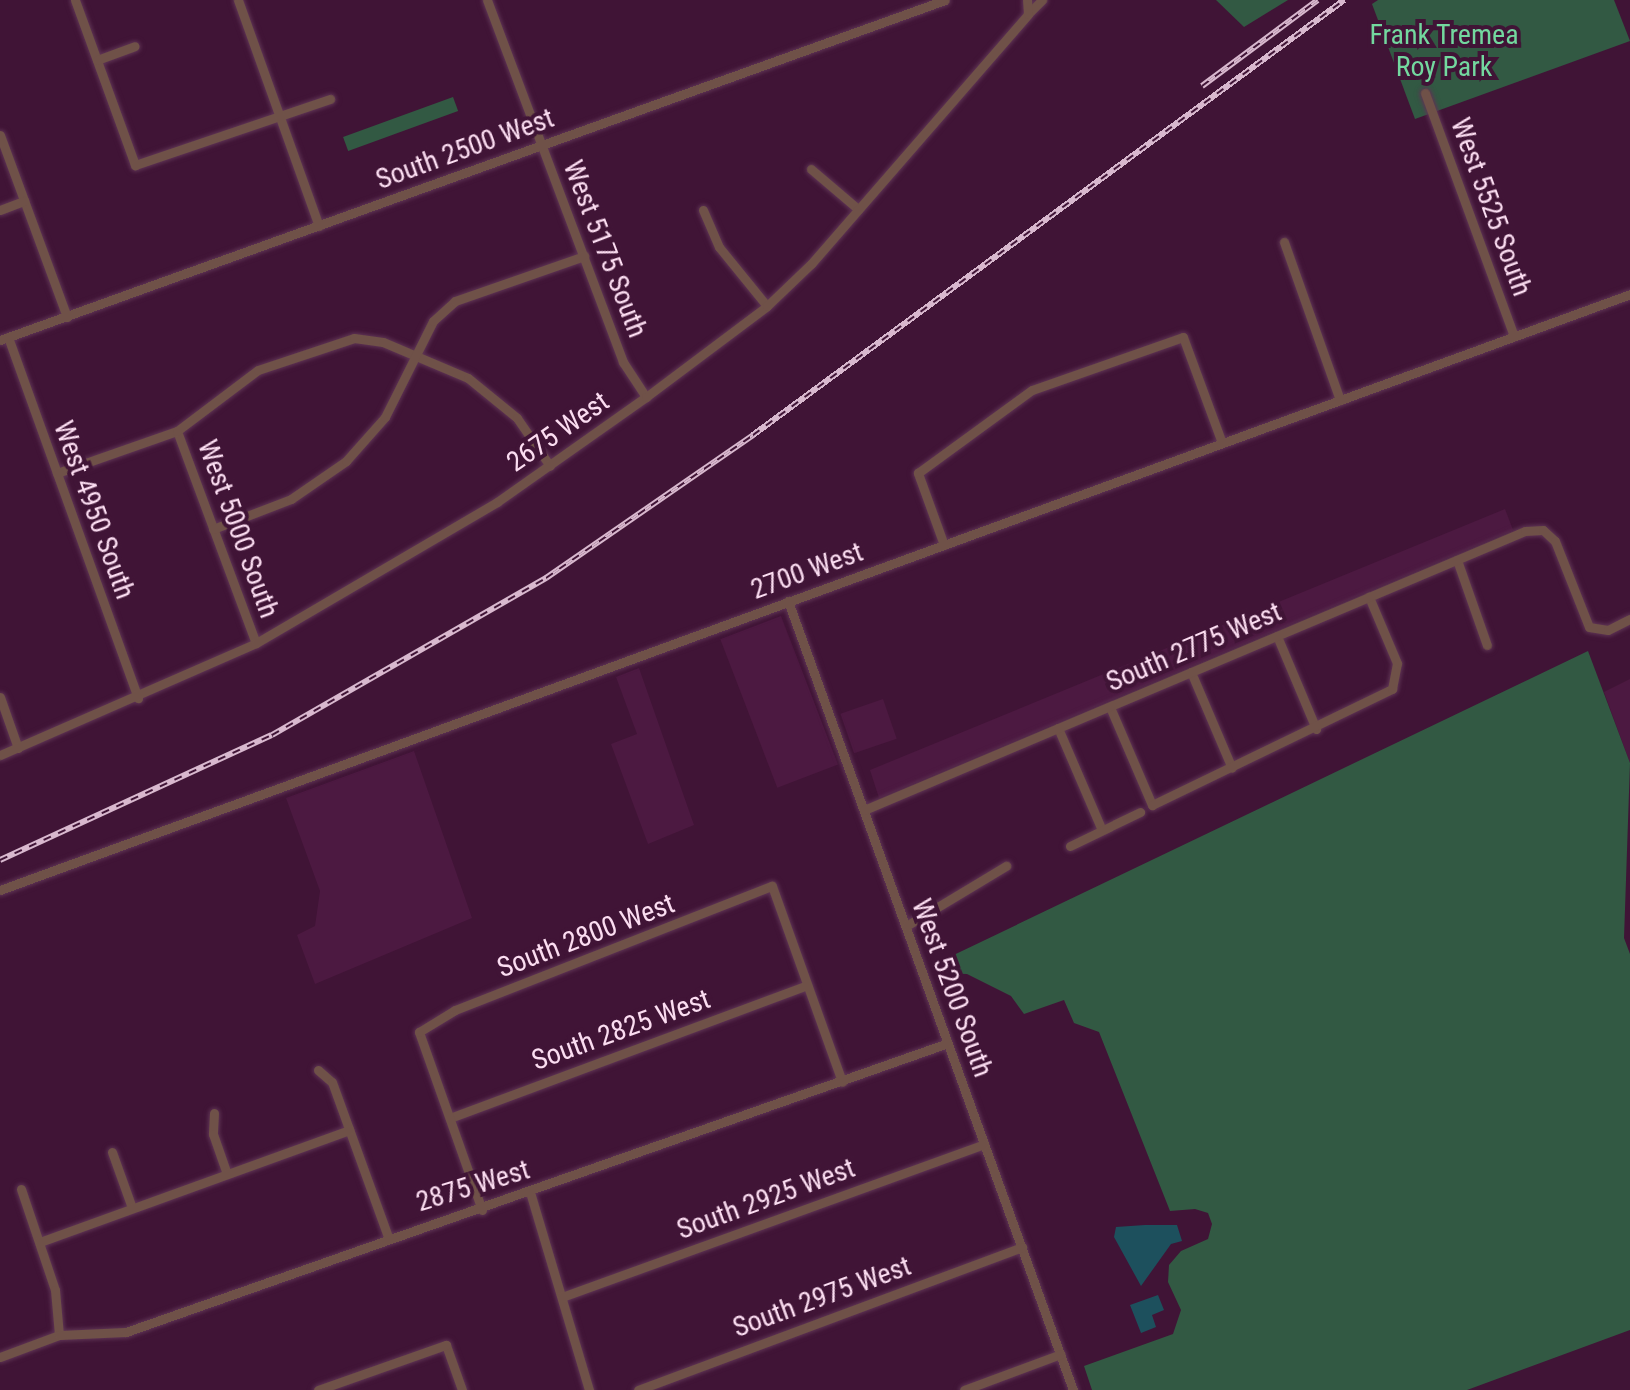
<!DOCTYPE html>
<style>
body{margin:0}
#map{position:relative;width:1630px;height:1390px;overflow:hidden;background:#401436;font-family:"Roboto Condensed",sans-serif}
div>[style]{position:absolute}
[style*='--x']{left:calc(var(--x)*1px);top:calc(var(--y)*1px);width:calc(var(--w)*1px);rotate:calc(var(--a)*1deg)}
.built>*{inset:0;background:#4c1941;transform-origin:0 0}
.green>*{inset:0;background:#325943;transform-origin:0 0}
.water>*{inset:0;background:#1d505d}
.roads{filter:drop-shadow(0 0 2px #5e3454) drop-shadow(0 0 2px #5e3454)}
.minor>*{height:9px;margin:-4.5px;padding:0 4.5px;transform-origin:4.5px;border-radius:4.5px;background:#6f5148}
.rail>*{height:6px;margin-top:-3px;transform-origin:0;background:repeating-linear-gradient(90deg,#401436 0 8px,#d8b8ce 0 16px);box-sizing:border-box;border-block:2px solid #d8b8ce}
span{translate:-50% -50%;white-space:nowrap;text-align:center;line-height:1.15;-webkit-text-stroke:8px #401436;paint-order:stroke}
.park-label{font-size:28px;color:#73d89f}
.street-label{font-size:28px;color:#fbddf1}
</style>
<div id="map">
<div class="built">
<div style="clip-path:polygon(1505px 509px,1513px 530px,879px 798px,870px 770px)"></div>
<div style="left:781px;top:616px;width:159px;height:65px;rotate:69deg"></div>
<div style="clip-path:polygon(639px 668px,694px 825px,648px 844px,611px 744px,637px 734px,616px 677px)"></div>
<div style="clip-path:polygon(1630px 679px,1630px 763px,1604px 692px)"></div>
<div style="left:883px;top:699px;width:42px;height:45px;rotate:71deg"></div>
<div style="clip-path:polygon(414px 751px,472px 918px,315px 984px,297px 935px,315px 926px,320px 891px,286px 798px)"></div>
</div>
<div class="green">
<div style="clip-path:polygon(1216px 0,1288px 0,1244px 27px)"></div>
<div style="clip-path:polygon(1378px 0,1614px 0,1630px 41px,1415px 119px,1372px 4px)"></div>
<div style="left:453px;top:97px;width:15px;height:117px;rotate:70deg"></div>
<div style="clip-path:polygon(1588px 651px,1630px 763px,1624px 938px,1630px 954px,1630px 1330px,1467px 1390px,1092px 1390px,1084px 1366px,1173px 1334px,1181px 1310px,1168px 1282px,1169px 1265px,1181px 1251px,1208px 1239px,1212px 1224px,1208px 1213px,1195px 1209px,1170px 1211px,1099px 1032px,1074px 1023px,1064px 1000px,1024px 1014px,1011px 996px,967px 974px,942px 973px,939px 962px)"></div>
</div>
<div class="water">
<div style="clip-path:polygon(1145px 1225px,1177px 1225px,1182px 1241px,1171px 1244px,1141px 1286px,1114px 1237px,1116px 1227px)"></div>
<div style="clip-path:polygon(1158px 1295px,1164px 1310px,1152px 1315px,1156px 1327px,1141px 1333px,1130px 1305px)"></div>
</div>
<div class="roads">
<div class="minor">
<div style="--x:75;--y:0;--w:176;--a:70"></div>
<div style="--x:135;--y:165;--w:206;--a:-18.7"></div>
<div style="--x:238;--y:0;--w:240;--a:70.3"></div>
<div style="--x:487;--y:0;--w:387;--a:69.4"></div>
<div style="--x:623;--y:362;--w:42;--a:56.7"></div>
<div style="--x:1028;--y:14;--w:20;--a:-45"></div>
<div style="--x:97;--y:60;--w:40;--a:-20.2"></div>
<div style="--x:1425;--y:93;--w:259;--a:69.9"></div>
<div style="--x:0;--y:135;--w:194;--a:69.8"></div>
<div style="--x:811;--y:169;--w:62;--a:40.4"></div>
<div style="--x:0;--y:210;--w:26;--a:-21"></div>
<div style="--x:703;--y:210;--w:40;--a:66.6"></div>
<div style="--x:719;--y:247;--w:76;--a:50.9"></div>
<div style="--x:1284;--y:242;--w:168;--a:70.5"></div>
<div style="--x:8;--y:337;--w:384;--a:70.2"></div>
<div style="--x:0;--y:340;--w:1004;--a:-19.79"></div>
<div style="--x:177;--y:431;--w:226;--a:69.6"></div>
<div style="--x:57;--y:473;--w:127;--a:-19.3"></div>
<div style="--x:177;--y:431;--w:101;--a:-37"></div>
<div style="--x:258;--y:370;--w:101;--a:-18.4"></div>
<div style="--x:354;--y:338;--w:29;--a:8"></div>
<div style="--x:383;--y:342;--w:92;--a:23"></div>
<div style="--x:468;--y:378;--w:63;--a:39.2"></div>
<div style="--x:517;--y:418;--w:58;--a:55.5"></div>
<div style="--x:213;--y:529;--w:84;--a:-21"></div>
<div style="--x:291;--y:499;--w:67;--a:-34.6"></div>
<div style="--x:346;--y:461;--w:59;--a:-48.4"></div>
<div style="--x:385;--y:417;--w:107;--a:-63.4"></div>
<div style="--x:433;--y:321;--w:30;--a:-42"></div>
<div style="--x:455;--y:301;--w:137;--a:-19.2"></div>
<div style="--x:944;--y:545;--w:77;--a:-109.9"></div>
<div style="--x:918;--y:473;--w:141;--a:-36.1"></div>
<div style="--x:1032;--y:390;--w:160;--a:-19.3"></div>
<div style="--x:1183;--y:337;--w:113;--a:69.8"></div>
<div style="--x:1457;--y:560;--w:90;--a:70.6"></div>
<div style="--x:788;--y:601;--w:839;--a:70.14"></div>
<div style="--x:1277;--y:636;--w:101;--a:67.2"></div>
<div style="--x:1191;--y:672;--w:104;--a:66.9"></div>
<div style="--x:0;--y:697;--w:54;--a:70.6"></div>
<div style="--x:1110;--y:707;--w:107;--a:66.8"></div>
<div style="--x:1152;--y:805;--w:267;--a:-25.8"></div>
<div style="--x:1392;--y:689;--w:26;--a:-79"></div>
<div style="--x:1397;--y:663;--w:72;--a:-113"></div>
<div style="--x:1058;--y:728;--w:111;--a:66.7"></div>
<div style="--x:0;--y:755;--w:279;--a:-23.6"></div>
<div style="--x:256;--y:643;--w:279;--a:-30.3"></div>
<div style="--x:497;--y:502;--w:182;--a:-35.2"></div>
<div style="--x:646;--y:397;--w:151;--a:-36.9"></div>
<div style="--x:767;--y:306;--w:61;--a:-43.7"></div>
<div style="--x:811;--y:264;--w:331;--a:-49"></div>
<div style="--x:1028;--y:14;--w:14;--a:-94"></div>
<div style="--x:864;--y:810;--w:717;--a:-22.88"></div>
<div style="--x:1525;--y:531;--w:18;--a:-3"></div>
<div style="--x:1543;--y:530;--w:16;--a:43"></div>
<div style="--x:1555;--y:541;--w:92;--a:68.4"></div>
<div style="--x:1589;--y:627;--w:19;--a:9"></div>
<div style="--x:1608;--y:630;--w:25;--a:-27"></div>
<div style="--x:1070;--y:846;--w:78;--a:-25.9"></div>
<div style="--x:0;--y:890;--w:1736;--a:-20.08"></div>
<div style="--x:906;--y:926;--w:117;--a:-31"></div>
<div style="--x:318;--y:1070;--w:18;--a:41"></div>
<div style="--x:332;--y:1082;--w:165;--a:70.1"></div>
<div style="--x:214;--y:1113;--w:21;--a:93"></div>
<div style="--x:213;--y:1134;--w:42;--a:70.7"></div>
<div style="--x:450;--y:1118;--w:381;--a:-20.4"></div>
<div style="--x:112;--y:1152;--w:59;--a:70.3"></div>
<div style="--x:21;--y:1189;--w:107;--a:71.4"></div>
<div style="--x:55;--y:1290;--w:45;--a:84.9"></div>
<div style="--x:530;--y:1192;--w:207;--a:73.4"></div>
<div style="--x:482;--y:1210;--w:189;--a:-109.5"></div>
<div style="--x:419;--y:1032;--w:42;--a:-31.4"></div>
<div style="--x:455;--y:1010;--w:340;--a:-21.4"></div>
<div style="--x:772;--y:886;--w:208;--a:70.3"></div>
<div style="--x:40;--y:1242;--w:329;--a:-19.9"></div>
<div style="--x:562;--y:1297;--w:449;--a:-19.9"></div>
<div style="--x:446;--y:1345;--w:48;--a:70.4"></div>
<div style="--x:0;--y:1357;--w:63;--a:-20.4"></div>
<div style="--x:59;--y:1335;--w:67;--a:-2.6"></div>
<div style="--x:126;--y:1332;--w:871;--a:-19.37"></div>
<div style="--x:318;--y:1390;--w:136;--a:-19.4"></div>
<div style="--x:638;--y:1390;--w:410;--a:-20.4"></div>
<div style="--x:964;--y:1390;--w:103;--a:-20.4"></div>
</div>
</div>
<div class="rail">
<div style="--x:1202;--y:86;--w:144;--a:-36.6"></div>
<div style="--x:0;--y:860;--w:299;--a:-24.7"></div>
<div style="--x:272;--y:735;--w:316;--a:-29.8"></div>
<div style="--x:546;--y:578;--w:252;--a:-34.6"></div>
<div style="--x:753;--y:435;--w:734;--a:-36.35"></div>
</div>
<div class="park-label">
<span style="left:1444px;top:51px">Frank Tremea<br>Roy Park</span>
</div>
<div class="street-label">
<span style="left:465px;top:149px;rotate:-20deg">South 2500 West</span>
<span style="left:1491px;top:207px;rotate:70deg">West 5525 South</span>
<span style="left:605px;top:249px;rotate:69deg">West 5175 South</span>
<span style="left:558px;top:432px;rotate:-35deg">2675 West</span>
<span style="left:94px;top:510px;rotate:70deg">West 4950 South</span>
<span style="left:238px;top:529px;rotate:70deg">West 5000 South</span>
<span style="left:807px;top:571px;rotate:-20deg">2700 West</span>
<span style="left:1194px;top:647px;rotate:-23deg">South 2775 West</span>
<span style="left:586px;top:936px;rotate:-21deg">South 2800 West</span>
<span style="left:952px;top:988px;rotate:70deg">West 5200 South</span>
<span style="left:621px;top:1030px;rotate:-20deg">South 2825 West</span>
<span style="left:473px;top:1186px;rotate:-17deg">2875 West</span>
<span style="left:766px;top:1199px;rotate:-20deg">South 2925 West</span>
<span style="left:822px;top:1297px;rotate:-20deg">South 2975 West</span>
</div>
</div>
